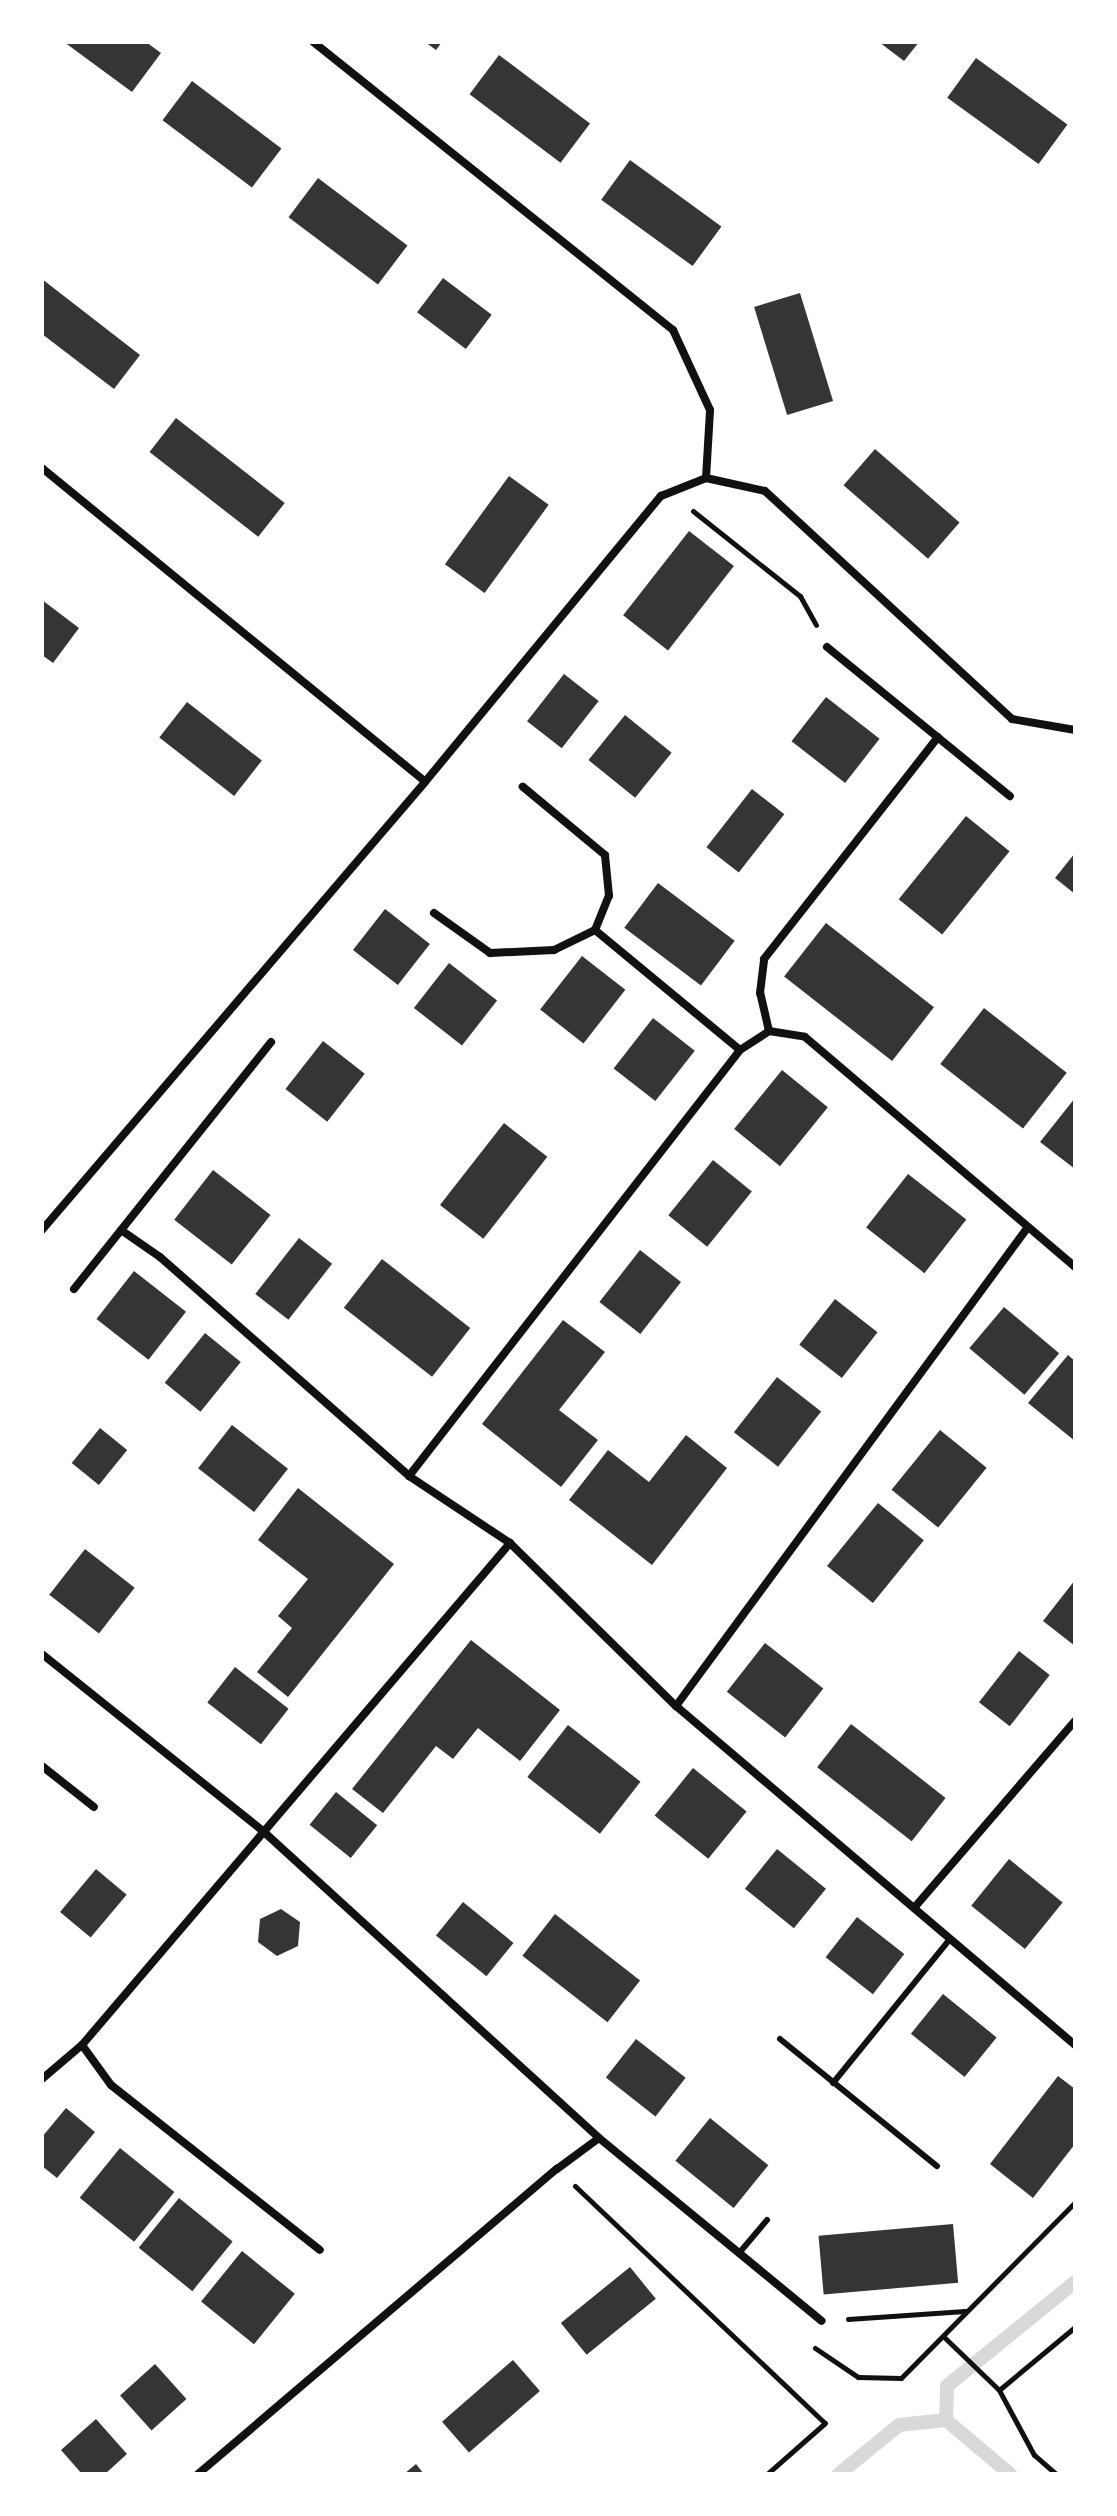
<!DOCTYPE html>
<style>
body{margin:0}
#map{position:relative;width:1117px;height:2516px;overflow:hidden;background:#fff;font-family:Lato,sans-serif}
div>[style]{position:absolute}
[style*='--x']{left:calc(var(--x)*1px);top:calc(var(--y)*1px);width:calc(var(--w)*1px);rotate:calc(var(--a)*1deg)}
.stream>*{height:14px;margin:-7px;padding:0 7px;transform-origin:7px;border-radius:7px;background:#d9d9d9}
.building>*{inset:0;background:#353535;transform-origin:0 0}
.path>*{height:5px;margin:-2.5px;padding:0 2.5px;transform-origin:2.5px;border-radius:2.5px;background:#111}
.service>*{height:6px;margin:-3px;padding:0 3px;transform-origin:3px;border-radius:3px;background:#111}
.minor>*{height:8px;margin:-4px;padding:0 4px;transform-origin:4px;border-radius:4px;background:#111}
span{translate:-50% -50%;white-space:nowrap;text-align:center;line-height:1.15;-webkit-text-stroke:6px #fff;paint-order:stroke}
.frame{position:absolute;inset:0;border:44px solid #fff;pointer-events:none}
</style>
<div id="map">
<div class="stream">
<div style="--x:946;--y:2420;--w:34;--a:-88"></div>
<div style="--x:947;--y:2386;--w:165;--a:-39.1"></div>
<div style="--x:839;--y:2474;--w:77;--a:-39.2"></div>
<div style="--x:899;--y:2425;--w:47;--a:-6.1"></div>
<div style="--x:946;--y:2420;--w:84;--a:40.2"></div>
</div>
<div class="building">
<div style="clip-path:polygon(64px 42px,146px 42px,161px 53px,132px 92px)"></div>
<div style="clip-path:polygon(425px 42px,442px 42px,436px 50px)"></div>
<div style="clip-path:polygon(879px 42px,919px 42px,904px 61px)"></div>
<div style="left:499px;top:55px;width:114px;height:49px;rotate:37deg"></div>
<div style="left:976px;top:58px;width:113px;height:49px;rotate:36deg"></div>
<div style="left:192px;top:81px;width:112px;height:49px;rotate:37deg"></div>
<div style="left:630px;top:160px;width:113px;height:49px;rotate:36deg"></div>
<div style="left:318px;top:178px;width:112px;height:49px;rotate:37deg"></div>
<div style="left:443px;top:278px;width:61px;height:43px;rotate:37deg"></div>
<div style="clip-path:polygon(42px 279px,140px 355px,114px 389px,42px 334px)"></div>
<div style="left:800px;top:293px;width:113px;height:48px;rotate:73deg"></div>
<div style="left:176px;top:418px;width:138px;height:43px;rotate:38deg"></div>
<div style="left:875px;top:449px;width:112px;height:48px;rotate:41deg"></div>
<div style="left:509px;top:476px;width:49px;height:109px;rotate:36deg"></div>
<div style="left:689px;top:531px;width:57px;height:107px;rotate:38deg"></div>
<div style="clip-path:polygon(42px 600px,79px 628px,53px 663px,42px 655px)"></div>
<div style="left:564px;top:674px;width:44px;height:60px;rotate:38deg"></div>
<div style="left:826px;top:697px;width:68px;height:56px;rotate:38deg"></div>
<div style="left:187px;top:702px;width:95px;height:45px;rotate:38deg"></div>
<div style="left:625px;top:715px;width:60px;height:58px;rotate:39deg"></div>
<div style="left:752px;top:789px;width:41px;height:74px;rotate:38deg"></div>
<div style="left:966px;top:816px;width:56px;height:107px;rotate:39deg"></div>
<div style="clip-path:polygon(1075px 853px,1075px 894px,1055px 878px)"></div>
<div style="left:658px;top:883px;width:96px;height:56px;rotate:37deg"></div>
<div style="left:385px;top:909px;width:57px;height:52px;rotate:38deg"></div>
<div style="left:826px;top:923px;width:137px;height:68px;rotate:38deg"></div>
<div style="left:582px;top:956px;width:55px;height:68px;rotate:38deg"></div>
<div style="left:449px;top:963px;width:61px;height:57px;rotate:38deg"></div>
<div style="left:984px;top:1008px;width:105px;height:71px;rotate:38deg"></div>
<div style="left:653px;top:1018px;width:53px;height:64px;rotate:38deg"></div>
<div style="left:323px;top:1041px;width:53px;height:61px;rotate:38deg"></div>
<div style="left:782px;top:1070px;width:59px;height:76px;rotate:39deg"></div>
<div style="clip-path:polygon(1075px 1098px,1075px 1169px,1040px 1142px)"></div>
<div style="left:504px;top:1123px;width:55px;height:104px;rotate:38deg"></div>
<div style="left:713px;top:1160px;width:50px;height:71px;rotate:39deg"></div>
<div style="left:213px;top:1170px;width:73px;height:63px;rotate:38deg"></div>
<div style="left:908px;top:1174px;width:74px;height:68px;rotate:38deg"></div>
<div style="left:299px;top:1238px;width:42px;height:71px;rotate:38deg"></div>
<div style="left:640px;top:1250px;width:52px;height:66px;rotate:38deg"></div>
<div style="left:382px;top:1259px;width:112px;height:62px;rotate:38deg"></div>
<div style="left:134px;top:1271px;width:66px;height:61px;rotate:38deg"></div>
<div style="left:835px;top:1299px;width:54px;height:58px;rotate:38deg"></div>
<div style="left:1004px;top:1307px;width:72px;height:54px;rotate:40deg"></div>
<div style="clip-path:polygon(563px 1320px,605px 1352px,559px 1410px,598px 1440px,561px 1487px,482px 1424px)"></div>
<div style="left:205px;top:1333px;width:46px;height:64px;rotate:39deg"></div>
<div style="clip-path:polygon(1068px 1355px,1075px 1361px,1075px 1441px,1028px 1403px)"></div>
<div style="left:777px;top:1377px;width:56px;height:70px;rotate:38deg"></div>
<div style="left:232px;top:1425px;width:71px;height:55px;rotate:38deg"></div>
<div style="left:100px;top:1428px;width:35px;height:45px;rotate:39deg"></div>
<div style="left:940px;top:1430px;width:60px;height:77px;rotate:39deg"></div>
<div style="clip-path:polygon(686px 1435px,727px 1468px,652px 1565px,569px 1500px,608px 1450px,649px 1482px)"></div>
<div style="clip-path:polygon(298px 1488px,394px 1564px,288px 1697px,257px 1672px,292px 1628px,278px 1616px,308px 1579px,258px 1540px)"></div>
<div style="left:878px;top:1503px;width:59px;height:81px;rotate:39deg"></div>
<div style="left:85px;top:1549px;width:63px;height:58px;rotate:38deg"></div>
<div style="clip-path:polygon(1075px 1580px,1075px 1646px,1043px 1621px)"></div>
<div style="clip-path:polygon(471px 1640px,560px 1710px,520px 1761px,478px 1728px,453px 1759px,436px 1746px,383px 1813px,352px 1789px)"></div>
<div style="left:765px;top:1643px;width:74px;height:62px;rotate:38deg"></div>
<div style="left:1019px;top:1651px;width:39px;height:65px;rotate:38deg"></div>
<div style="left:235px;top:1667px;width:68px;height:45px;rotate:38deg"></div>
<div style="left:851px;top:1724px;width:120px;height:55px;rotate:38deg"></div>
<div style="left:568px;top:1725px;width:92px;height:66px;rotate:38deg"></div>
<div style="left:693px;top:1768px;width:69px;height:61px;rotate:39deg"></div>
<div style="left:336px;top:1792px;width:53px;height:42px;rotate:39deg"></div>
<div style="left:777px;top:1849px;width:63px;height:51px;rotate:39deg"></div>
<div style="left:1009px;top:1859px;width:69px;height:60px;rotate:39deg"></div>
<div style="left:96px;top:1869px;width:40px;height:56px;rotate:40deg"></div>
<div style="left:463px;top:1902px;width:65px;height:43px;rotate:39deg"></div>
<div style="clip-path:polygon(281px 1909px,300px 1922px,298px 1946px,277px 1956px,258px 1942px,260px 1919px)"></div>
<div style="left:555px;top:1914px;width:108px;height:53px;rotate:38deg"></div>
<div style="left:857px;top:1917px;width:60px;height:51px;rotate:38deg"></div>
<div style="left:943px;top:1994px;width:69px;height:51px;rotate:39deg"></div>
<div style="left:636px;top:2039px;width:63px;height:49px;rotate:38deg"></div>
<div style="clip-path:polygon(1058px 2076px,1075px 2089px,1075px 2144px,1033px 2198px,990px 2164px)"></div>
<div style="clip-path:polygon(66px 2108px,95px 2132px,57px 2178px,42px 2166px,42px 2137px)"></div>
<div style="left:710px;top:2118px;width:75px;height:55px;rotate:39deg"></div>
<div style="left:120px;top:2148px;width:70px;height:64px;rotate:39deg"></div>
<div style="left:179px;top:2198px;width:69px;height:64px;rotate:39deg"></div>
<div style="left:953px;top:2224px;width:59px;height:135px;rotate:85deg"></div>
<div style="left:242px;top:2251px;width:68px;height:65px;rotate:39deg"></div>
<div style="left:630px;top:2267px;width:41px;height:89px;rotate:51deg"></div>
<div style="left:513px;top:2360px;width:41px;height:94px;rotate:49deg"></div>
<div style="left:155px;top:2364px;width:47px;height:47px;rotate:48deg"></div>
<div style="clip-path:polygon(96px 2419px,127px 2454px,105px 2474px,82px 2474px,61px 2450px)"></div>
<div style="clip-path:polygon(416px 2464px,424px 2474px,404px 2474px)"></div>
</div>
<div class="path">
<div style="--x:693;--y:511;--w:137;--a:38.5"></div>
<div style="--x:800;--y:596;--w:33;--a:61"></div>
<div style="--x:575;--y:2186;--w:344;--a:43.5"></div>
<div style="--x:825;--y:2423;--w:77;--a:138.7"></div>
<div style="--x:848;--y:2319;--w:117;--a:-3.9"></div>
<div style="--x:944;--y:2337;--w:76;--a:43.9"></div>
<div style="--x:815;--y:2348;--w:52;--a:34"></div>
<div style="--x:858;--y:2377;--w:43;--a:1.3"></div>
<div style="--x:901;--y:2378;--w:247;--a:-45.3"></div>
<div style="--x:1056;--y:2474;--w:29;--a:-139"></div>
<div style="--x:1034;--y:2455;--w:74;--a:-118.3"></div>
<div style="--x:999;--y:2390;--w:99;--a:-39.7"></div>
</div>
<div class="service">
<div style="--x:780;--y:2039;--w:202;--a:39"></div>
<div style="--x:833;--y:2083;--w:186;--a:-50.9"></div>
<div style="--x:740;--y:2252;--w:42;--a:-49.8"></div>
</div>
<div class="minor">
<div style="--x:42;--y:468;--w:495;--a:39.3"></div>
<div style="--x:706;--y:478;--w:60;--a:12.4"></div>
<div style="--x:765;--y:491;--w:336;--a:42.7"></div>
<div style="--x:1012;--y:719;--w:64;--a:9.9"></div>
<div style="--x:827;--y:647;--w:236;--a:39.2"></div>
<div style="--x:434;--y:913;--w:69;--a:35.5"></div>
<div style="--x:490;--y:953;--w:64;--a:-2.7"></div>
<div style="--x:554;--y:950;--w:46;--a:-26"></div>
<div style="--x:595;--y:930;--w:37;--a:-68"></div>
<div style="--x:609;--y:896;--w:41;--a:-95.6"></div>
<div style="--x:605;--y:855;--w:107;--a:-140.3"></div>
<div style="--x:595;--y:930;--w:188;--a:39.6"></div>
<div style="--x:769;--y:1031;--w:39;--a:-103"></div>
<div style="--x:760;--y:993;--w:34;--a:-83"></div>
<div style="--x:764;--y:959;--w:282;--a:-51.9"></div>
<div style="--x:42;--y:1230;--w:589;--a:-49.47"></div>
<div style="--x:425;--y:782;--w:371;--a:-50.5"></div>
<div style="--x:661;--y:496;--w:48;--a:-21.8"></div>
<div style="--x:706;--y:478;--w:68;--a:-86.6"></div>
<div style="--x:710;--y:410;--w:88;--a:-114.8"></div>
<div style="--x:673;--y:330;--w:461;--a:-141.3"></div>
<div style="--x:121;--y:1230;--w:47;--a:34.7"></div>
<div style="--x:160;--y:1257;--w:332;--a:41.3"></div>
<div style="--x:409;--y:1476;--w:121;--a:33.6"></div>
<div style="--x:510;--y:1543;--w:233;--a:44.5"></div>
<div style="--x:676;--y:1706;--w:524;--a:40.35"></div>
<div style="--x:74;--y:1289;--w:316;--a:-51.4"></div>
<div style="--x:409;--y:1476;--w:539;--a:-52.15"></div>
<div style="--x:740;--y:1050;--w:35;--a:-33"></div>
<div style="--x:769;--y:1031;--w:36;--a:9"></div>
<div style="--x:805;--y:1037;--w:355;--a:40.4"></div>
<div style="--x:42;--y:1654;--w:285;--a:38.7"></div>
<div style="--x:264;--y:1832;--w:454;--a:42.4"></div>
<div style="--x:599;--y:2138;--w:288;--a:39.4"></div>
<div style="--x:676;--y:1706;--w:594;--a:-53.69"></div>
<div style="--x:42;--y:1766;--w:66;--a:38.3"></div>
<div style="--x:914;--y:1908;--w:247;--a:-49.3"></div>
<div style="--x:82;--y:2045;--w:49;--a:54.1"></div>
<div style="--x:111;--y:2085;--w:266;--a:38.3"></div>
<div style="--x:42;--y:2079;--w:52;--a:-40.4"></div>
<div style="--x:82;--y:2045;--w:660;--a:-49.55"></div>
<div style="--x:198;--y:2474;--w:471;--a:-40.4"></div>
<div style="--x:557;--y:2169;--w:52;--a:-36.4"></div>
</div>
<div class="frame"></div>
</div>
